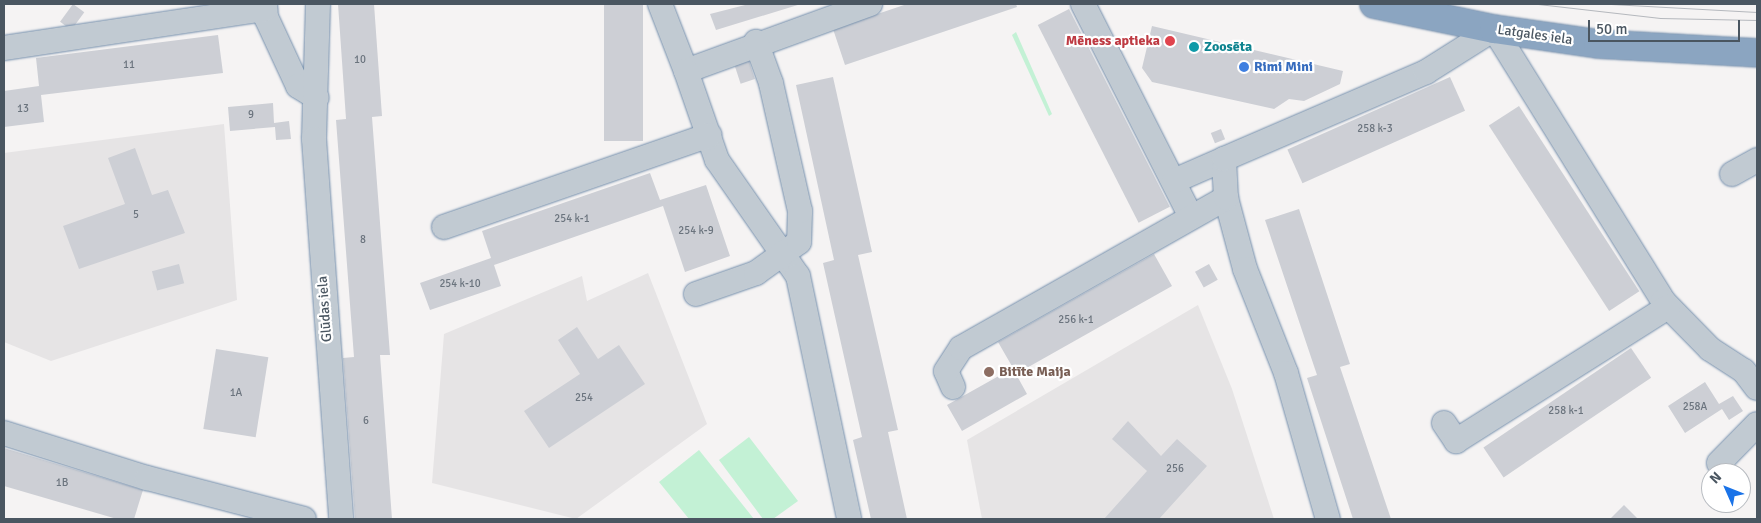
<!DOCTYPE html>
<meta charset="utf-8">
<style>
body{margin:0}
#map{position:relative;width:1761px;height:523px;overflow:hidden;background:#f5f3f3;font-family:Signika,sans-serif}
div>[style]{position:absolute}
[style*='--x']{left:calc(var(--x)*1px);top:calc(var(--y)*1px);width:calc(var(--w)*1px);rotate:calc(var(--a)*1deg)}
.education>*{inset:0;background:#e6e4e5}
.green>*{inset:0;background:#c3f1d5}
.building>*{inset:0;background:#cdcfd5;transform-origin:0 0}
.roads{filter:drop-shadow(0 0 1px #7690ad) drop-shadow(0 0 1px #7690ad)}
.minor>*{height:24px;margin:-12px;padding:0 12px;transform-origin:12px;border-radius:12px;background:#c1cad2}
.highway>*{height:28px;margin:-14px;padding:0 14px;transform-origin:14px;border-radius:14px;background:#8ba5c1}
.tram>*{height:1px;margin:-0.5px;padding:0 0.5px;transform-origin:0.5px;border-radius:0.5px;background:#b5b8bd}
.dots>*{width:14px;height:14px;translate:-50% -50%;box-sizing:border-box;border:2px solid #fff;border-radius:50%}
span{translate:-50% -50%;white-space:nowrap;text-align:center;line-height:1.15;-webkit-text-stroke:4.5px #fff;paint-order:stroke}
.number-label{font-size:11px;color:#6b747e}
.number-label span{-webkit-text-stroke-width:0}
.street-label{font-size:14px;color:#4a5661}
.health-label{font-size:14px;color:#be3a42;font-weight:700}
.right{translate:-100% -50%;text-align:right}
.culture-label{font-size:14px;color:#0d838f;font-weight:700}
.left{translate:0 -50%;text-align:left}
.shop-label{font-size:14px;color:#366cbe;font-weight:700}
.education-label{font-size:14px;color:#785e54;font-weight:700}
.frame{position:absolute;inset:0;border:5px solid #4a5661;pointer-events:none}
.north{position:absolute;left:1701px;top:463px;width:50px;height:50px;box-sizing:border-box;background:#fff;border:1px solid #b7bbc0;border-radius:50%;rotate:314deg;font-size:14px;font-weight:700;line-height:20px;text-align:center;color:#4a5661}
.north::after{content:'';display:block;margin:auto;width:18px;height:22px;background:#1a73e8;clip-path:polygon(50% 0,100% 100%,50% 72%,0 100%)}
.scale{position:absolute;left:1588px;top:20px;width:152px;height:22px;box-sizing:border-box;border:2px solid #4a5661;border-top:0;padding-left:6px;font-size:15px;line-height:18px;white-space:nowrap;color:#4a5661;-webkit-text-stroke:4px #fff;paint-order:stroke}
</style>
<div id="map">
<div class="education">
<div style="clip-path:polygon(224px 124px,237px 300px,51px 361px,4px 342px,4px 153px)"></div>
<div style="clip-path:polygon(648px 273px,707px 424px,576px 519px,432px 483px,444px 334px,582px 276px,587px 301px)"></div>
<div style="clip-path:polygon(1198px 305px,1232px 389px,1274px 519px,982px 519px,967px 440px)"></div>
</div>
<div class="green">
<div style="clip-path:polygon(1016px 32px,1052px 114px,1049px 116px,1012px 35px)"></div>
<div style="clip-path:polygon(749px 437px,798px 501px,773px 519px,763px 519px,719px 460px)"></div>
<div style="clip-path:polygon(699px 450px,754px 519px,689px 519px,659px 482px)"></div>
</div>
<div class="building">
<div style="left:73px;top:4px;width:14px;height:22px;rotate:36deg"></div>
<div style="clip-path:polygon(338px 4px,374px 4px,382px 116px,372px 117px,390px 355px,380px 355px,392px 519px,355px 519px,343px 358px,354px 357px,336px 120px,346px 119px)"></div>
<div style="left:604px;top:4px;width:39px;height:137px"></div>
<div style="clip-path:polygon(749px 4px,801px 4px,716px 30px,710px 14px)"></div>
<div style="clip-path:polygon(907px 4px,1016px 4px,1017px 7px,845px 65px,833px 29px)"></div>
<div style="left:1069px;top:9px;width:222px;height:35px;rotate:63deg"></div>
<div style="clip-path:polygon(1152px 26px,1343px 71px,1340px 84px,1304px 101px,1289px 99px,1274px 109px,1152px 82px,1142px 68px)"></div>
<div style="clip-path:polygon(218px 35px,223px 73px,41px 95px,44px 122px,4px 127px,4px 91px,39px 86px,36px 58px)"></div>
<div style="left:749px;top:61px;width:19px;height:15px;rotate:72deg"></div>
<div style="clip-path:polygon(833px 77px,872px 252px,858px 255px,898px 430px,888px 432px,907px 519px,871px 519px,853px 440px,862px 437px,823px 263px,834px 260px,796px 85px)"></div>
<div style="left:1450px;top:77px;width:37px;height:178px;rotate:66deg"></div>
<div style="clip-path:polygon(273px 103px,274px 123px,289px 121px,291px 139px,276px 140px,275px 127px,230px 131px,228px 107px)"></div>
<div style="left:1519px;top:106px;width:221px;height:36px;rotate:57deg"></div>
<div style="left:1221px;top:129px;width:11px;height:11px;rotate:68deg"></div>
<div style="clip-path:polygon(135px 148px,152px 195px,168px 190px,185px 233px,79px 269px,63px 226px,125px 204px,108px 158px)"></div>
<div style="clip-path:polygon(650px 173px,660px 200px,706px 185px,730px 256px,685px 272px,663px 206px,494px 265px,501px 286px,430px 310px,420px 283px,491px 258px,482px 231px)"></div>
<div style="clip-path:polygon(1299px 209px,1350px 364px,1340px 367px,1391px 519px,1353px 519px,1307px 378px,1317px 375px,1265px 220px)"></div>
<div style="clip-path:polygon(1154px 254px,1172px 286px,1016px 374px,1027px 394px,962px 431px,947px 405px,1013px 368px,998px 342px)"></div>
<div style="left:179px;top:264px;width:20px;height:28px;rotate:75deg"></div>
<div style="left:1209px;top:264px;width:18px;height:16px;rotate:61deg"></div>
<div style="clip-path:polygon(577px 327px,598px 359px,619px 345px,645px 384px,549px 448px,524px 411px,580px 374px,558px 340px)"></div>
<div style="left:1631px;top:348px;width:36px;height:178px;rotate:56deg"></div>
<div style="left:216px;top:349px;width:53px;height:81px;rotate:9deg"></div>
<div style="clip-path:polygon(1705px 382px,1719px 404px,1733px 396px,1743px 411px,1729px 420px,1722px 409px,1685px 433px,1668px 406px)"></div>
<div style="clip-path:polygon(1128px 421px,1161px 456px,1177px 439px,1207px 466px,1159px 519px,1104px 519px,1147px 471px,1112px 439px)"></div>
<div style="clip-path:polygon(4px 448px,143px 490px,134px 519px,117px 519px,4px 486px)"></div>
<div style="clip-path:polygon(1624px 505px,1638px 519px,1610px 519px)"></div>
</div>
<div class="roads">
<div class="minor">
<div style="--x:265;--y:4;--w:13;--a:86"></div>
<div style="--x:266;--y:17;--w:76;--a:65.1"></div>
<div style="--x:298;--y:86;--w:22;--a:32"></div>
<div style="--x:318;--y:4;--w:135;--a:91.7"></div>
<div style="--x:314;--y:139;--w:381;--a:85.9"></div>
<div style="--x:660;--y:4;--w:72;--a:68.8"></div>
<div style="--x:686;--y:71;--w:196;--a:-20"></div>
<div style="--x:1083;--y:4;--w:239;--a:63.1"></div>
<div style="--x:4;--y:48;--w:264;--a:-8.5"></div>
<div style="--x:686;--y:71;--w:94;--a:70.8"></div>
<div style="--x:717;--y:160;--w:141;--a:55.1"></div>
<div style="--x:798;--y:276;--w:248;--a:78.1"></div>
<div style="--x:1732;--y:174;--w:29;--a:-29"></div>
<div style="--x:1174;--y:181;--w:55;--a:-23.7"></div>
<div style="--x:1226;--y:198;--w:73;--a:75"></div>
<div style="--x:1245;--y:269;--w:112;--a:68.5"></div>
<div style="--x:1286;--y:373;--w:152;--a:74"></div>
<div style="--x:444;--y:227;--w:281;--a:-19.1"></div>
<div style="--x:696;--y:294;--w:64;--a:-19.3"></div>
<div style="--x:756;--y:273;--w:53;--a:-35.8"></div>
<div style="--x:799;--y:242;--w:31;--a:-88"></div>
<div style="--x:800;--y:211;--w:131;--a:-102.8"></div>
<div style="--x:771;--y:83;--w:44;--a:-110.1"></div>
<div style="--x:953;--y:387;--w:17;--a:-114"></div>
<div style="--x:946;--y:371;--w:27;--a:-57"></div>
<div style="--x:961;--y:348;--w:305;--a:-29.5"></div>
<div style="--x:1226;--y:198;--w:39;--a:-93"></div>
<div style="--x:1224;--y:159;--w:220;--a:-23.3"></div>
<div style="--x:1426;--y:72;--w:80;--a:-32.3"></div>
<div style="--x:1494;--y:29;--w:320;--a:58.1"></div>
<div style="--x:1663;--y:301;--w:67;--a:45.6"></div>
<div style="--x:1710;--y:349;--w:40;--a:32.9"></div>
<div style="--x:1744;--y:371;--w:21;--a:53"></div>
<div style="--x:1444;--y:423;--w:22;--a:56"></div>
<div style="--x:1456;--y:441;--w:251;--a:-32.3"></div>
<div style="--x:4;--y:433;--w:150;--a:17.5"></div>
<div style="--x:147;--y:478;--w:162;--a:14.6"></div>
<div style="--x:1719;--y:463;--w:54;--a:-45.7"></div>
</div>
<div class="highway">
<div style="--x:1374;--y:4;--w:123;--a:11.8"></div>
<div style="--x:1494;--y:29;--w:105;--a:8.2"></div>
<div style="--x:1598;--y:44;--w:159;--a:3.2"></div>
</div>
</div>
<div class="tram">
<div style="--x:1538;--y:4;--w:123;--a:6.5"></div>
<div style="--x:1660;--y:18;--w:97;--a:1.2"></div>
<div style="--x:1611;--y:4;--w:146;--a:3.1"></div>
</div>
<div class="dots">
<div style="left:1170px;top:41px;background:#e0444e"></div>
<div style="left:1194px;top:47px;background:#0f9aa8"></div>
<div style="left:1244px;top:67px;background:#3f7fe0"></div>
<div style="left:989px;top:372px;background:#8d6e63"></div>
</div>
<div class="number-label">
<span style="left:360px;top:60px">10</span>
<span style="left:129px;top:65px">11</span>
<span style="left:23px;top:109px">13</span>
<span style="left:251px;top:115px">9</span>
<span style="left:1375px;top:129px">258 k-3</span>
<span style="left:136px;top:215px">5</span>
<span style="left:572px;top:219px">254 k-1</span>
<span style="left:696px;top:231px">254 k-9</span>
<span style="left:363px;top:240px">8</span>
<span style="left:460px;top:284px">254 k-10</span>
<span style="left:1076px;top:320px">256 k-1</span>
<span style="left:236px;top:393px">1A</span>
<span style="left:584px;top:398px">254</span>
<span style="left:1695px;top:407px">258A</span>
<span style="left:1566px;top:411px">258 k-1</span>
<span style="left:366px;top:421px">6</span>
<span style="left:1175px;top:469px">256</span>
<span style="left:62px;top:483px">1B</span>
</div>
<div class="street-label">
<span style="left:1535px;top:35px;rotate:8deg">Latgales iela</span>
<span style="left:325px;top:309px;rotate:-94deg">Glūdas iela</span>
</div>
<div class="health-label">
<span class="right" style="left:1160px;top:41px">Mēness aptieka</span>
</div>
<div class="culture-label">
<span class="left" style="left:1204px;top:47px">Zoosēta</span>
</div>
<div class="shop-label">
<span class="left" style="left:1254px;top:67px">Rimi Mini</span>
</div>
<div class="education-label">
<span class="left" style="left:999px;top:372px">Bitīte Maija</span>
</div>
<div class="frame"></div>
<div class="north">N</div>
<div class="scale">50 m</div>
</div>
